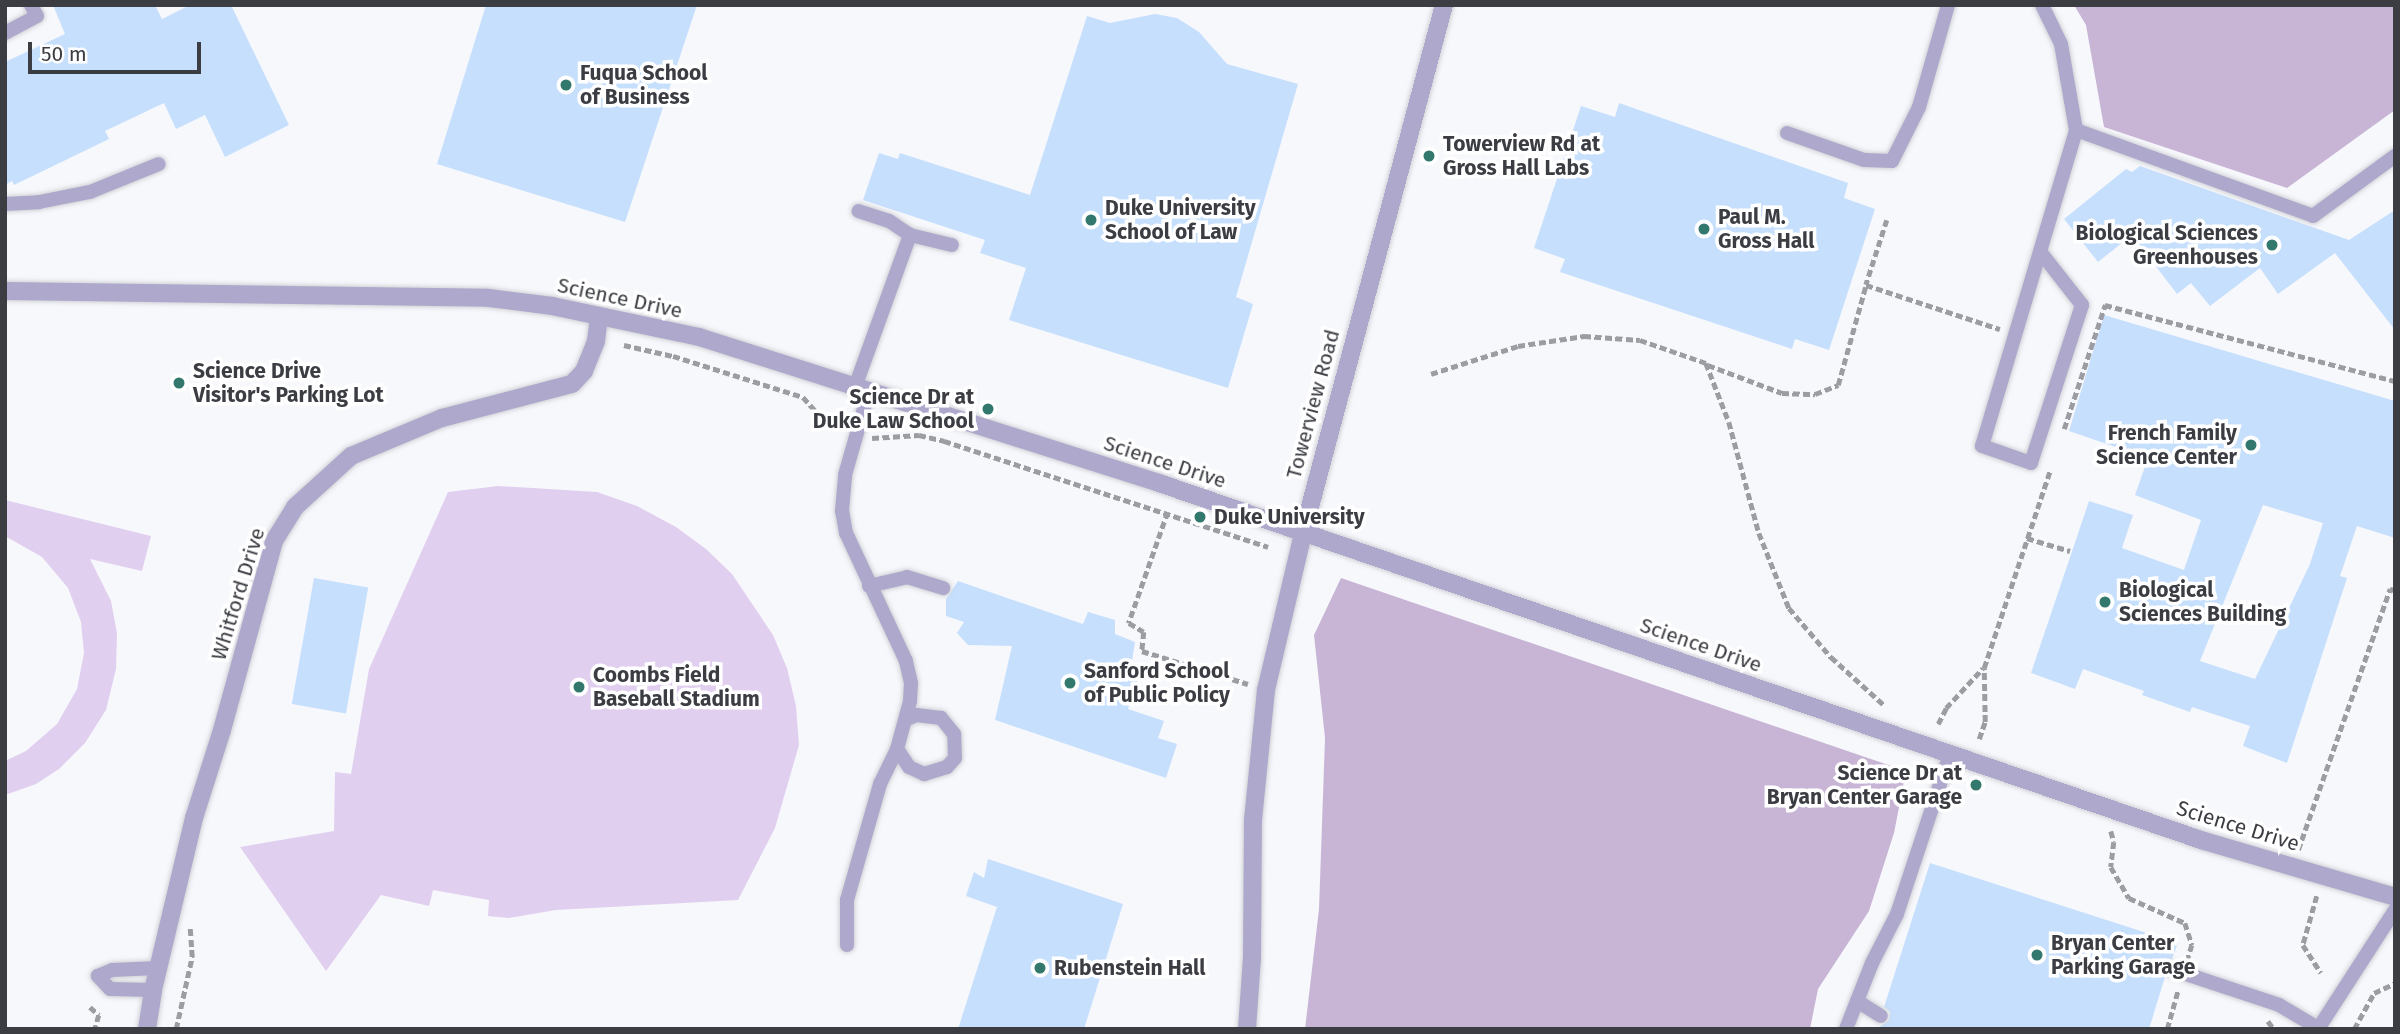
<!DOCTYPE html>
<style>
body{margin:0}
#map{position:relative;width:2400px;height:1034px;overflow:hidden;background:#f7f8fc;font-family:"Fira Sans",sans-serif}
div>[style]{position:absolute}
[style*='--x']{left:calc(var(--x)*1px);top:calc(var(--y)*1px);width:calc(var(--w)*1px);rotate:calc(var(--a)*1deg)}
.green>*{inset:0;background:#e1cff0}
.forest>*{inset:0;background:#c8b5d6}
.building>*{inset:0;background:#c6dffd;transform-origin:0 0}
.path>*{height:4.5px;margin-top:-2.25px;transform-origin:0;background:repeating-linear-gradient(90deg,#9c9da2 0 7px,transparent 0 10.5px)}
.roads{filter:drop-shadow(0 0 2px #d1d3d7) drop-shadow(0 0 2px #d1d3d7)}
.service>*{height:14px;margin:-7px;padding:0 7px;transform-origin:7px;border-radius:7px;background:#aea9cc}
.minor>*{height:18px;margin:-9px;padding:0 9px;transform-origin:9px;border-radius:9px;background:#aea9cc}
.tertiary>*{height:18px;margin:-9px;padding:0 9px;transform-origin:9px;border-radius:9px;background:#aea9cc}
.dots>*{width:19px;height:19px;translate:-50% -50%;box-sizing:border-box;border:4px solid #fff;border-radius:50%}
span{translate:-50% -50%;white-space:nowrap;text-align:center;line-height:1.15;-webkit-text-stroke:7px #fff;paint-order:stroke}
.poi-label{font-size:21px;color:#3b3d43;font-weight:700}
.left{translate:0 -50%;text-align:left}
.right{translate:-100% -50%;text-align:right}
.street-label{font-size:21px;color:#3b3d43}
.frame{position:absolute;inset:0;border:7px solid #3b3d43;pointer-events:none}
.scale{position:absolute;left:28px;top:42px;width:173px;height:32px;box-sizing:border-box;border:4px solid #3b3d43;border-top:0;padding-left:9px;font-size:21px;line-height:24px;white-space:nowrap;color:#3b3d43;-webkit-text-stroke:5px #fff;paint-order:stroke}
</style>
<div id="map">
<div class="green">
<div style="clip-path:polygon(498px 486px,597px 492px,637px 506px,676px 527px,706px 549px,732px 574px,773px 635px,787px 668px,796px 706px,799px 745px,775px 828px,738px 900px,556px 910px,509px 918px,488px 916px,489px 900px,433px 890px,429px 906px,381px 895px,326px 971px,240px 847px,334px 831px,335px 772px,351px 774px,369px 669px,448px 492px)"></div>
<div style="clip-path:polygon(5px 500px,151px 536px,142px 571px,90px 559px,111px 601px,117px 633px,116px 669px,106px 710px,85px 743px,59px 769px,36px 784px,5px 795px,5px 761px,26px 751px,57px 724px,77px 689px,84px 653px,81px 622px,68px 588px,42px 557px,5px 536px)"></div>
</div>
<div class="forest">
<div style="clip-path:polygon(2074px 5px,2395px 5px,2395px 110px,2287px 188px,2104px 127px,2086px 25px)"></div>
<div style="clip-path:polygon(1341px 578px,1906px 771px,1894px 833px,1869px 911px,1818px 989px,1810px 1029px,1305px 1029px,1319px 909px,1325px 738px,1314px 635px)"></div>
</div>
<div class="building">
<div style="clip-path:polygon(53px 5px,155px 5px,162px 19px,190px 5px,231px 5px,289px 125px,225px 157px,205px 115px,176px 129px,164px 103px,105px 131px,109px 139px,14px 185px,12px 181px,5px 185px,5px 62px,65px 34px)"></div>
<div style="clip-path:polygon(486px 5px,697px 5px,625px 222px,437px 164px)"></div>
<div style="clip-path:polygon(1155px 14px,1177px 18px,1199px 32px,1227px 64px,1298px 84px,1236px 297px,1253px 304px,1228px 388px,1009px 320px,1026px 268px,980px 253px,985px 240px,863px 200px,879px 153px,898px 159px,900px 153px,1030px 195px,1087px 16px,1110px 23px)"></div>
<div style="clip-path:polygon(1619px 103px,1848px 183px,1844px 198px,1875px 209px,1829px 350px,1795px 339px,1792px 349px,1560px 272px,1565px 259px,1534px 248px,1581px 106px,1615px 117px)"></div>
<div style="clip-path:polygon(2140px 166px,2349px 240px,2395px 210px,2395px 330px,2335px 253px,2278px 294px,2260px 268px,2210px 306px,2191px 283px,2177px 294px,2132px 235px,2098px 262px,2064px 219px,2126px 169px,2132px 172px)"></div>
<div style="clip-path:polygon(evenodd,2104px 315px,2395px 401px,2395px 538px,2357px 526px,2340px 576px,2347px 578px,2287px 763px,2243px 746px,2250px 726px,2192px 707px,2190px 712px,2142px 695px,2144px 691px,2083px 669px,2075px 689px,2031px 673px,2089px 501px,2133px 515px,2122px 548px,2184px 570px,2201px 520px,2135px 495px,2148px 458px,2069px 431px,2104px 315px,2263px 505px,2323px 523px,2310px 564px,2255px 679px,2200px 661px,2263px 505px)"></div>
<div style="left:314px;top:578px;width:55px;height:128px;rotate:10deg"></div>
<div style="clip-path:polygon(958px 581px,1083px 624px,1088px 612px,1115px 620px,1115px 634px,1135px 642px,1131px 667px,1141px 671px,1128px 709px,1164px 721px,1158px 738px,1177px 744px,1166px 778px,995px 720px,1012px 646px,968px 645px,957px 633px,964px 622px,946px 616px,946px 599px)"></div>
<div style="clip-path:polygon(988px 859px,1123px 904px,1084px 1029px,958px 1029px,997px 907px,966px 896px,974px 872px,984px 878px)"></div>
<div style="clip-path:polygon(1930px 863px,2178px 943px,2172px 959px,2165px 959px,2159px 964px,2159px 971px,2165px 977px,2149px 1029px,1877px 1029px,1889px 1020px,1890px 1012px,1884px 1007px)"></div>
</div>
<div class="path">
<div style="--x:1887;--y:220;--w:68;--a:107.9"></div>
<div style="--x:1866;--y:285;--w:141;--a:18.2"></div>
<div style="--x:624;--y:345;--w:50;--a:12.7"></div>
<div style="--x:673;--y:356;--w:136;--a:17.5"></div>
<div style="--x:803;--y:397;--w:28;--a:48"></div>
<div style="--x:822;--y:418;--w:23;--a:23"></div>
<div style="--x:1708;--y:365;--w:79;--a:20.7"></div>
<div style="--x:1782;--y:393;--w:33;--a:2"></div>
<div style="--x:1815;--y:394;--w:25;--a:-21"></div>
<div style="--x:1838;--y:385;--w:104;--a:-74.4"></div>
<div style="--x:1431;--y:374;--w:91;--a:-17.8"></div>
<div style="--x:1518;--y:346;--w:67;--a:-8.6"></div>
<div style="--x:1584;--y:336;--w:56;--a:4.1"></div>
<div style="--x:1640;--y:340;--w:70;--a:19.2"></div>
<div style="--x:1706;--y:363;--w:63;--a:68.7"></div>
<div style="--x:1729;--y:422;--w:115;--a:74.9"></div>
<div style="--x:1759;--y:533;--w:81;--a:68.2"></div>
<div style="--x:1789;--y:608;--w:65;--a:49.4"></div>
<div style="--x:1831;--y:657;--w:73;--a:42.2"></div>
<div style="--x:2064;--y:429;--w:131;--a:-71.7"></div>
<div style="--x:2105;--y:305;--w:300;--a:14.7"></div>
<div style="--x:872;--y:438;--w:47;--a:-3.7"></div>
<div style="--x:919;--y:435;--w:26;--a:13"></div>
<div style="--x:944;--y:441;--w:341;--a:18.1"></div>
<div style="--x:1168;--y:512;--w:118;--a:109.4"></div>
<div style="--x:1129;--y:623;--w:17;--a:31"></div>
<div style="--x:1144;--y:632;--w:19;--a:96"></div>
<div style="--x:1142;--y:651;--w:111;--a:17.3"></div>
<div style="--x:2027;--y:538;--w:45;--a:16.8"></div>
<div style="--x:1938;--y:724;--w:18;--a:-63"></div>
<div style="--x:1946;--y:708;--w:54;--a:-47.2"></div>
<div style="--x:1979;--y:739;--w:18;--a:-71"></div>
<div style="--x:1985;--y:722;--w:54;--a:-91.1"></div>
<div style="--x:1984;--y:668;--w:208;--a:-71.5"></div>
<div style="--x:2111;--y:831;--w:11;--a:75"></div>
<div style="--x:2114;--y:842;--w:25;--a:97"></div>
<div style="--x:2111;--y:867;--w:36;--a:60"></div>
<div style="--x:2129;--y:898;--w:61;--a:24.1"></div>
<div style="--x:2185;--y:923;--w:23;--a:72"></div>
<div style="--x:2192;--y:945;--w:14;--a:107"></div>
<div style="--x:2298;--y:850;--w:277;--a:-70.6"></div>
<div style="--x:2390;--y:589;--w:5;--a:11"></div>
<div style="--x:2317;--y:896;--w:51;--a:105.9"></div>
<div style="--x:2303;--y:945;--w:33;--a:57"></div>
<div style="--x:90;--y:1007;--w:12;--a:42"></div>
<div style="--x:99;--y:1015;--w:15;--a:106"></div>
<div style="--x:2268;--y:1021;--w:10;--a:53"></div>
<div style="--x:176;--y:1029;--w:74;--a:-77.5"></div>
<div style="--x:192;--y:957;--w:31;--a:-94"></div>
<div style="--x:2167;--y:1029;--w:41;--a:-74.2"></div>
<div style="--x:2354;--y:1029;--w:41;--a:-60.9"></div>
<div style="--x:2374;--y:993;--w:23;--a:-25"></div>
</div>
<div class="roads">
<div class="service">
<div style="--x:5;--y:33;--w:36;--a:-28"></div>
<div style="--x:37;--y:16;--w:13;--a:-119"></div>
<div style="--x:2076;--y:130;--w:252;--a:19.9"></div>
<div style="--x:2313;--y:216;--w:102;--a:-36.2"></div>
<div style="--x:1787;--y:133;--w:82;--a:19.3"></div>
<div style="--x:1864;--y:160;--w:28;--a:2"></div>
<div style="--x:1892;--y:161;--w:60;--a:-63.4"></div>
<div style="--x:1919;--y:107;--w:106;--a:-74.1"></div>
<div style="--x:5;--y:204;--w:34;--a:-3"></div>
<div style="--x:39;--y:202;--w:52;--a:-11.1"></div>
<div style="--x:90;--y:192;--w:74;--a:-22.1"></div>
<div style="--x:910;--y:235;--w:43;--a:13.4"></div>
<div style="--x:2042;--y:254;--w:65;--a:51.9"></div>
<div style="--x:2082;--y:305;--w:166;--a:107.9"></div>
<div style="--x:2031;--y:463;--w:52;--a:-160.9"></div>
<div style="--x:1982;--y:446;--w:330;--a:-73.4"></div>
<div style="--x:2076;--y:130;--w:87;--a:-99.9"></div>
<div style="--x:2061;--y:44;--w:43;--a:-116"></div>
<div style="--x:855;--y:387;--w:162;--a:-70.1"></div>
<div style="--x:910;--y:235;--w:25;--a:-146"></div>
<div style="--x:889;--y:221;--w:32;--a:-162"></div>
<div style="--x:869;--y:586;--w:39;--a:-13"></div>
<div style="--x:907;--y:577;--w:38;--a:17"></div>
<div style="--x:897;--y:749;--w:22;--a:56"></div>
<div style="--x:909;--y:767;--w:17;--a:25"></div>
<div style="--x:924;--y:774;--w:24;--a:-17"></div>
<div style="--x:947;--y:767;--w:12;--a:-48"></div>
<div style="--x:955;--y:758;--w:24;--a:-92"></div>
<div style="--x:954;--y:734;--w:21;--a:-129"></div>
<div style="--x:941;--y:718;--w:25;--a:-173"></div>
<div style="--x:916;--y:715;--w:10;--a:156"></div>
<div style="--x:847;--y:945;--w:45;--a:-90"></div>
<div style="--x:847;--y:900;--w:121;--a:-74.1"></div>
<div style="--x:880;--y:784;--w:39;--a:-64"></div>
<div style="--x:897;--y:749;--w:50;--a:-74.8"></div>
<div style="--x:910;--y:701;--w:18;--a:-87"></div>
<div style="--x:911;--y:683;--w:23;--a:-103"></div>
<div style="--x:906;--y:661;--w:141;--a:-115.1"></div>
<div style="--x:846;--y:533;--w:22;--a:-100"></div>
<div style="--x:842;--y:511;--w:36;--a:-85"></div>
<div style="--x:845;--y:475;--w:87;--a:-74.1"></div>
<div style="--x:2168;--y:968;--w:117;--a:18.4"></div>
<div style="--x:2279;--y:1005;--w:45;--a:30.5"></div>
<div style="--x:153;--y:990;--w:43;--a:-178.7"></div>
<div style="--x:110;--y:989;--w:18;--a:-133"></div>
<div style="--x:98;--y:976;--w:15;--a:-23"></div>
<div style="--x:112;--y:970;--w:46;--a:-2.5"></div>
<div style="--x:1857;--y:1001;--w:28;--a:32"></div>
<div style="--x:1846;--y:1029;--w:71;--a:-68.5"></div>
<div style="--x:1872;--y:963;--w:55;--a:-63"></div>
<div style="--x:1897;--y:914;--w:169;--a:-71.7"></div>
<div style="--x:2318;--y:1029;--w:142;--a:-57.1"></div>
</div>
<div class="minor">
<div style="--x:5;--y:291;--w:484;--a:0.8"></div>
<div style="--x:489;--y:298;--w:64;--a:7.2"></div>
<div style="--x:552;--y:306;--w:150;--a:11.9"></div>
<div style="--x:699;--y:337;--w:483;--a:17.6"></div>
<div style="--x:1159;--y:483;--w:1105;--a:18.91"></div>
<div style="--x:2204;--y:841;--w:199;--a:16.3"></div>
<div style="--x:147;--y:1029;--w:39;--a:-81"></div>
<div style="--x:153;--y:990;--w:177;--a:-76.6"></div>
<div style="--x:194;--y:818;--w:92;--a:-72.3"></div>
<div style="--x:222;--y:730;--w:196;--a:-74.6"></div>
<div style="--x:274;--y:541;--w:40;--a:-58"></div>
<div style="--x:295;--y:507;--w:76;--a:-42.3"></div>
<div style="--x:351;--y:456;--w:99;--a:-22.7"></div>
<div style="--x:442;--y:418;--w:134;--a:-14.7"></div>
<div style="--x:572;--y:384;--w:18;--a:-47"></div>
<div style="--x:584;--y:371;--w:32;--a:-68"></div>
<div style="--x:596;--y:341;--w:25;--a:-83"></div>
</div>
<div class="tertiary">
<div style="--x:1247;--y:1029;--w:71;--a:-86"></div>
<div style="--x:1252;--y:958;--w:138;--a:-89.6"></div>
<div style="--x:1253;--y:820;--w:131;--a:-84.3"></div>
<div style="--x:1266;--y:690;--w:161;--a:-76.7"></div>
<div style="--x:1303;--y:533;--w:547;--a:-75.05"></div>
</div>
</div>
<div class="dots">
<div style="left:566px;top:85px;background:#33786c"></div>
<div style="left:1429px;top:156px;background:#33786c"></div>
<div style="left:1091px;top:220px;background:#33786c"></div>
<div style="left:1704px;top:229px;background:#33786c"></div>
<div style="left:2272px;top:245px;background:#33786c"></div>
<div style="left:179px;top:383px;background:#33786c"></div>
<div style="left:988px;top:409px;background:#33786c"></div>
<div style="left:2251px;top:445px;background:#33786c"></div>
<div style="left:1200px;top:517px;background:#33786c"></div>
<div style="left:2105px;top:602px;background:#33786c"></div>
<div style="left:1070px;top:683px;background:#33786c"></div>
<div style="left:579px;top:687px;background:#33786c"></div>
<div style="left:1976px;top:785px;background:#33786c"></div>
<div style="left:2037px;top:955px;background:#33786c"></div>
<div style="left:1040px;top:968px;background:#33786c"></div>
</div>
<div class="poi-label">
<span class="left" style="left:580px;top:85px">Fuqua School<br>of Business</span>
<span class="left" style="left:1443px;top:156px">Towerview Rd at<br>Gross Hall Labs</span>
<span class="left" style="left:1105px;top:220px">Duke University<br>School of Law</span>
<span class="left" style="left:1718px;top:229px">Paul M.<br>Gross Hall</span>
<span class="right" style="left:2258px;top:245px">Biological Sciences<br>Greenhouses</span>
<span class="left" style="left:193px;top:383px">Science Drive<br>Visitor's Parking Lot</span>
<span class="right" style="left:974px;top:409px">Science Dr at<br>Duke Law School</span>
<span class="right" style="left:2237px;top:445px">French Family<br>Science Center</span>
<span class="left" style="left:1214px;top:517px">Duke University</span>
<span class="left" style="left:2119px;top:602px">Biological<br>Sciences Building</span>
<span class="left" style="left:1084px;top:683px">Sanford School<br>of Public Policy</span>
<span class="left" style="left:593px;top:687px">Coombs Field<br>Baseball Stadium</span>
<span class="right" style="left:1962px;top:785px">Science Dr at<br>Bryan Center Garage</span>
<span class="left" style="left:2051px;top:955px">Bryan Center<br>Parking Garage</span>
<span class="left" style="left:1054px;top:968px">Rubenstein Hall</span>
</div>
<div class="street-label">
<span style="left:620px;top:298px;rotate:12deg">Science Drive</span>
<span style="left:1313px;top:404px;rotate:-75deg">Towerview Road</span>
<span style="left:1165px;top:462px;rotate:18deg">Science Drive</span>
<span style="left:238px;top:594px;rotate:-73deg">Whitford Drive</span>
<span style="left:1701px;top:645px;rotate:19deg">Science Drive</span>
<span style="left:2238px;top:826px;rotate:17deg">Science Drive</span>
</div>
<div class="frame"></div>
<div class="scale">50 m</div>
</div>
